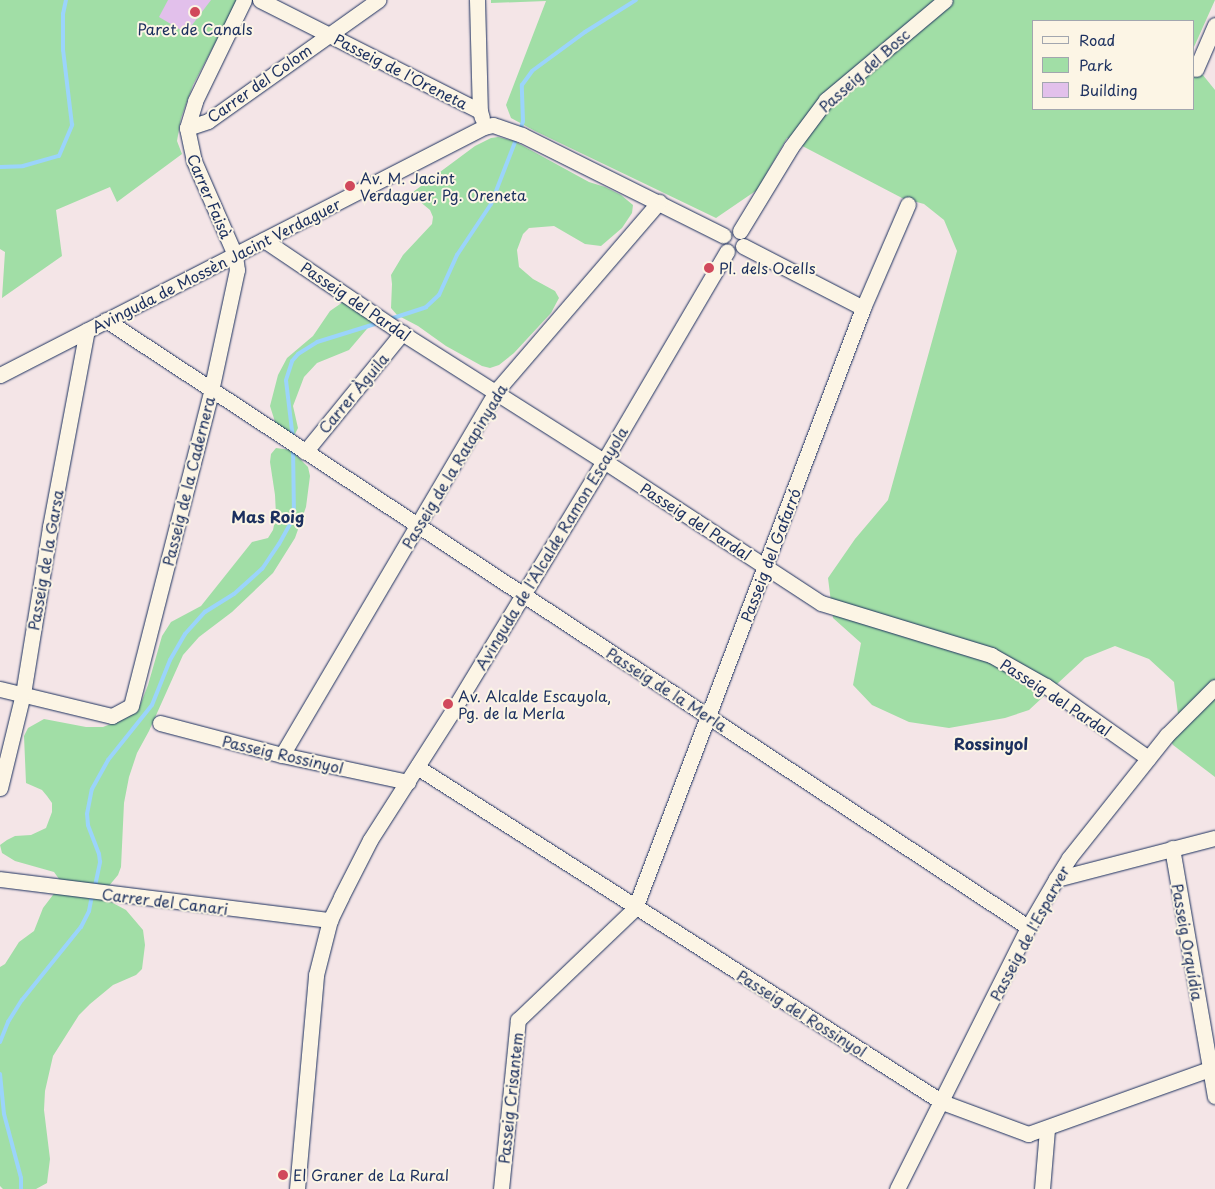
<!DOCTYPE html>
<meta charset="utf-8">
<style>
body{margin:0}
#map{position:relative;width:1215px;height:1189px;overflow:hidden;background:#f4e5e7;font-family:"Playpen Sans",sans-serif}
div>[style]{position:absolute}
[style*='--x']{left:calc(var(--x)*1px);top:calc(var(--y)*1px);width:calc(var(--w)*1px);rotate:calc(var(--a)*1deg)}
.green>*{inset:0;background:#a1dea6}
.stream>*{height:4px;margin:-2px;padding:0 2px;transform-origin:2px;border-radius:2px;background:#9bd4fb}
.building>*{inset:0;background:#e2c0eb}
.roads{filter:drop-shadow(0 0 1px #1b2f5e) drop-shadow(0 0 1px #1b2f5e)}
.minor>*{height:15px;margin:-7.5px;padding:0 7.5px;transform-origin:7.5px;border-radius:7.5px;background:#fcf5e5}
.dots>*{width:14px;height:14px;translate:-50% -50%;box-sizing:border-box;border:2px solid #fcf5e5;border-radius:50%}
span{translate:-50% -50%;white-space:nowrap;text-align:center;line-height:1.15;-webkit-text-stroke:4px #fcf5e5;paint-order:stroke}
.poi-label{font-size:15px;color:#1b2f5e}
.left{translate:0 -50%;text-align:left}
.street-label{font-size:15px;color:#1b2f5e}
.neighbourhood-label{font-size:16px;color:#1b2f5e;font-weight:700}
.legend{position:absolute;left:1032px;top:20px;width:162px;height:90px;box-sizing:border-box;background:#fcf5e5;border:1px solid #a2a6af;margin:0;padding:6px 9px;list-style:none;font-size:15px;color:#1b2f5e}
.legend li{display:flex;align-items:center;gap:10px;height:25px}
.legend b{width:25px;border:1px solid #a2a6af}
</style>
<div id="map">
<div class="green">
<div style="clip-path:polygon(0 0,238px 0,193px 85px,181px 118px,177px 141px,182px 154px,117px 202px,110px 187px,56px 210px,62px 256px,2px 298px,5px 252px,0 249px)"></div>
<div style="clip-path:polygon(491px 0,1215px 0,1194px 47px,1194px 21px,1034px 21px,1034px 109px,1194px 109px,1194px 64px,1215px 90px,1215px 777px,1173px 745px,1167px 735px,1179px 722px,1174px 682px,1149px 659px,1115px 646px,1085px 658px,1029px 710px,1005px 718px,949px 728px,909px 722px,872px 705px,853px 685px,861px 643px,833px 618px,828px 578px,855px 539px,888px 500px,957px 251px,944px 220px,924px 204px,902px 198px,787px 138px,757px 190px,716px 218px,535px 131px,511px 118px,506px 105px,546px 1px,491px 3px)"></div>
<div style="clip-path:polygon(498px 137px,514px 141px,589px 182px,605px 187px,621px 195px,633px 205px,632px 213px,622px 228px,601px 246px,585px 244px,554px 226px,529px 228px,523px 234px,517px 250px,519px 267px,533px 279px,555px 291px,559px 298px,551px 313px,514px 353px,499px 365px,490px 368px,482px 366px,446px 346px,418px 326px,397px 315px,391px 308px,392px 284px,391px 275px,403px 255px,432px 224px,433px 217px,430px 210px,418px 200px,413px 192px,475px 146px,491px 138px)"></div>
<div style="clip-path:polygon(343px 302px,371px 319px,372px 323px,349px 350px,317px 363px,304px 377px,293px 406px,298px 428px,294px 436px,276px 425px,270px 406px,278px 375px,287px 358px,313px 336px,330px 311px)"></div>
<div style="clip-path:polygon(276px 448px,291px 450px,308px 467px,310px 476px,306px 507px,295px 538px,273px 573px,232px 612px,199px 637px,183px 655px,149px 731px,137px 753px,129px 777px,124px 803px,121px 867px,118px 875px,108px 887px,106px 895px,111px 902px,126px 910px,143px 930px,145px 945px,142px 969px,136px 975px,113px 985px,90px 1004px,79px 1015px,53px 1056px,45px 1091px,44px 1110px,50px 1159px,47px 1183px,36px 1189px,3px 1189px,0 1186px,0 967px,5px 964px,19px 942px,34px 931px,43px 908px,59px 887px,59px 879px,54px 872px,15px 861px,2px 853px,0 845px,7px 840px,15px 836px,31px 835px,46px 828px,52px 812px,52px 803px,47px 796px,42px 790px,26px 783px,24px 736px,28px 728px,44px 719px,86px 727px,103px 727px,126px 718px,139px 708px,148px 685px,162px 636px,171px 622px,201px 606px,252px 542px,268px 538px,273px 530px,276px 515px,275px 495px,270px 462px,271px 454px)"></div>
</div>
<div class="stream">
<div style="--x:520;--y:131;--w:10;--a:-73"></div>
<div style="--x:523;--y:121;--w:36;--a:-92"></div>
<div style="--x:522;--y:85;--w:17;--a:-54"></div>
<div style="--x:532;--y:71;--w:66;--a:-36.3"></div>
<div style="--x:585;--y:32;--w:60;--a:-32.1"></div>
<div style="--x:0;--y:167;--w:23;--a:-2"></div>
<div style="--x:23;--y:166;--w:37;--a:-16"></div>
<div style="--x:59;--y:156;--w:34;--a:-67"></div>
<div style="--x:72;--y:125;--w:76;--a:-96.8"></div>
<div style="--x:63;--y:50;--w:36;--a:-90"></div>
<div style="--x:63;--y:14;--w:14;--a:-78"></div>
<div style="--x:390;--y:319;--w:38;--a:-18"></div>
<div style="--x:426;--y:307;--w:18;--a:-43"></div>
<div style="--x:439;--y:295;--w:44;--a:-65.8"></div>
<div style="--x:457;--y:255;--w:61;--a:-56.3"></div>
<div style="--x:491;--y:204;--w:72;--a:-68.8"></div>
<div style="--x:293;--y:439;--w:59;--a:-96.8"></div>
<div style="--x:286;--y:380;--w:20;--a:-72"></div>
<div style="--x:292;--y:361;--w:9;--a:-49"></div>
<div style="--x:298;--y:354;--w:22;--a:-32"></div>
<div style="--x:317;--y:342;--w:64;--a:-17.3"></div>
<div style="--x:95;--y:886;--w:25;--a:-78"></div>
<div style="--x:100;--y:862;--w:8;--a:-97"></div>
<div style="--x:99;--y:854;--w:31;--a:-111"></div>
<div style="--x:88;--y:825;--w:11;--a:-95"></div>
<div style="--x:87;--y:814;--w:25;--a:-79"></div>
<div style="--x:92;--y:789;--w:33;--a:-61"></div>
<div style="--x:108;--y:760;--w:70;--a:-51.3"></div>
<div style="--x:152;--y:705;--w:48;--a:-68.2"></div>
<div style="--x:170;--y:660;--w:30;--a:-60"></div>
<div style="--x:185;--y:634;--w:30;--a:-48"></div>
<div style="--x:205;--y:612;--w:34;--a:-32"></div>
<div style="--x:234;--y:594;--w:38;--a:-42"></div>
<div style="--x:262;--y:569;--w:30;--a:-56"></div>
<div style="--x:279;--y:544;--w:31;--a:-61"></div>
<div style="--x:294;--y:517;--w:68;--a:-90.8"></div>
<div style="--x:0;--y:1042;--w:22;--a:-68"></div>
<div style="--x:8;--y:1022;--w:26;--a:-58"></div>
<div style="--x:22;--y:1000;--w:94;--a:-51.1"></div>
<div style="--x:81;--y:927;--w:18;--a:-63"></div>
<div style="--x:89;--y:911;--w:16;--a:-79"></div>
<div style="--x:0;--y:1074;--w:40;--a:84.3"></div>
<div style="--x:4;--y:1114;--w:66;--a:75.1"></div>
<div style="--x:21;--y:1178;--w:11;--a:90"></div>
</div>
<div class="building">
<div style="clip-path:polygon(168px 0,211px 0,186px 33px,159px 17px)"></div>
</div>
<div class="roads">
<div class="minor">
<div style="--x:260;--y:0;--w:246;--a:26.8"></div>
<div style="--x:477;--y:0;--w:111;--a:88.5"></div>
<div style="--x:480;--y:111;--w:7;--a:74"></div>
<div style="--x:1196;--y:69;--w:48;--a:-66.6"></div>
<div style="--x:187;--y:128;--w:22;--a:-18"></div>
<div style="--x:208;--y:121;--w:209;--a:-35.4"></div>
<div style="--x:740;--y:231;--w:98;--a:-58.7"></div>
<div style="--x:791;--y:147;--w:59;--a:-53.3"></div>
<div style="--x:826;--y:100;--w:155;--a:-40"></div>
<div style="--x:264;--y:240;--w:166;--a:34"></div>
<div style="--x:402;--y:333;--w:239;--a:32.4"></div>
<div style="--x:604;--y:461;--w:259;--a:33.2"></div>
<div style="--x:821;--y:603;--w:178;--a:17"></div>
<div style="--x:991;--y:655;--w:63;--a:29.4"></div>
<div style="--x:1046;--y:686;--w:125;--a:35.2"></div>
<div style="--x:743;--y:246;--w:135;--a:27.3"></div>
<div style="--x:106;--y:320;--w:1104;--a:33.36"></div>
<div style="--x:0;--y:375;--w:544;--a:-27.13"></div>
<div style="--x:484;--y:127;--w:9;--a:-13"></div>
<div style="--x:493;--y:125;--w:31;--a:19"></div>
<div style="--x:522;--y:135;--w:225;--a:26.5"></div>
<div style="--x:305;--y:452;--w:154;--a:-50.8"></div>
<div style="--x:0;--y:689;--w:115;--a:13.6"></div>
<div style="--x:112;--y:716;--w:21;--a:-28"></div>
<div style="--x:131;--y:706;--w:325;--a:-75.7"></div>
<div style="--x:211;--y:391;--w:124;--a:-77.9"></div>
<div style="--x:237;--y:270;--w:15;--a:-98"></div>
<div style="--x:235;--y:255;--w:103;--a:-113.6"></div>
<div style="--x:194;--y:161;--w:34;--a:-102"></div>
<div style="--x:187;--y:128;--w:28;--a:-73"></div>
<div style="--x:195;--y:101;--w:112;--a:-64.1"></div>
<div style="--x:160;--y:723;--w:126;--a:14.7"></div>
<div style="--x:282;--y:755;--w:129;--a:12.1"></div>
<div style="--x:282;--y:755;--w:425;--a:-59.5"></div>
<div style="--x:498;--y:389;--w:247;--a:-49.3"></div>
<div style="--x:417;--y:767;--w:623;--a:32.54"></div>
<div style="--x:942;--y:1102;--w:92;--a:20.4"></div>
<div style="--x:1028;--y:1134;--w:199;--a:-19.7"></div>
<div style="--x:0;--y:788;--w:97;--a:-76.3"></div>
<div style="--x:23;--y:694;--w:169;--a:-80.8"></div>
<div style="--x:50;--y:527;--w:200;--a:-79.4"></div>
<div style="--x:1172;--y:848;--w:252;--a:80.2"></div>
<div style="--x:0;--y:879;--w:333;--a:7.1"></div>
<div style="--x:1056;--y:879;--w:164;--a:-14.5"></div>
<div style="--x:297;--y:1189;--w:215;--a:-84.9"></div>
<div style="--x:316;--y:975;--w:57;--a:-75.7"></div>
<div style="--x:330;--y:920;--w:25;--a:-64"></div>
<div style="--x:341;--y:897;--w:64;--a:-63"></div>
<div style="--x:370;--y:840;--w:158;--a:-57.4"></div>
<div style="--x:455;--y:707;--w:288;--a:-58.8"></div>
<div style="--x:604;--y:461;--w:243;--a:-59.6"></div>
<div style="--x:501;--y:1189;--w:170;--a:-84.3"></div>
<div style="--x:518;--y:1020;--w:162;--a:-43.7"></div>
<div style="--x:635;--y:908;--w:642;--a:-69.19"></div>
<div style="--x:863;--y:308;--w:113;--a:-66.6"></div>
<div style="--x:897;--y:1189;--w:293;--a:-63.4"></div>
<div style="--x:1028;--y:927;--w:56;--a:-59.7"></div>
<div style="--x:1056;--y:879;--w:25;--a:-58"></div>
<div style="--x:1069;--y:858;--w:157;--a:-51.5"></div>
<div style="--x:1167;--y:735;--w:68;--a:-45"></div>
<div style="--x:1042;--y:1189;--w:60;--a:-85.2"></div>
</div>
</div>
<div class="dots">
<div style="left:195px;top:12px;background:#d1495b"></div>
<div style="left:350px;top:186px;background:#d1495b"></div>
<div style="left:709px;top:268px;background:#d1495b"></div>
<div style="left:448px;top:704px;background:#d1495b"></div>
<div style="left:283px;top:1175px;background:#d1495b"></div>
</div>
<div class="poi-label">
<span style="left:195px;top:29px">Paret de Canals</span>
<span class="left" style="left:360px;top:186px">Av. M. Jacint<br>Verdaguer, Pg. Oreneta</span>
<span class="left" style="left:719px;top:268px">Pl. dels Ocells</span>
<span class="left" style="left:458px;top:704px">Av. Alcalde Escayola,<br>Pg. de la Merla</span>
<span class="left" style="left:293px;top:1175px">El Graner de La Rural</span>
</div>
<div class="street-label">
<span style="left:864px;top:70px;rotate:-42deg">Passeig del Bosc</span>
<span style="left:401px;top:71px;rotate:27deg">Passeig de l'Oreneta</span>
<span style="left:259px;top:83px;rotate:-35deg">Carrer del Colom</span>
<span style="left:210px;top:196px;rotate:67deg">Carrer Faisà</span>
<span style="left:216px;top:265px;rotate:-27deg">Avinguda de Mossèn Jacint Verdaguer</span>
<span style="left:356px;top:301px;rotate:34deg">Passeig del Pardal</span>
<span style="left:353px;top:393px;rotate:-50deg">Carrer Àguila</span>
<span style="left:454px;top:466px;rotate:-59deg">Passeig de la Ratapinyada</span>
<span style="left:188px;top:481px;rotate:-76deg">Passeig de la Cadernera</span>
<span style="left:696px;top:521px;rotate:33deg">Passeig del Pardal</span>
<span style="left:551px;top:548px;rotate:-59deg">Avinguda de l'Alcalde Ramon Escayola</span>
<span style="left:770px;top:555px;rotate:-69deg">Passeig del Gafarró</span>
<span style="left:45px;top:560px;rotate:-80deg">Passeig de la Garsa</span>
<span style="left:667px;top:689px;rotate:33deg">Passeig de la Merla</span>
<span style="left:1056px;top:697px;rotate:33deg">Passeig del Pardal</span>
<span style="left:283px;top:754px;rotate:13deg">Passeig Rossinyol</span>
<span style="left:165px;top:901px;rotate:7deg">Carrer del Canari</span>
<span style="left:1029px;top:933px;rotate:-62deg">Passeig de l'Esparver</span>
<span style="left:1188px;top:942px;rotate:80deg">Passeig Orquídia</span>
<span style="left:802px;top:1013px;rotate:32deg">Passeig del Rossinyol</span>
<span style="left:510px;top:1098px;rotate:-84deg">Passeig Crisantem</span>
</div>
<div class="neighbourhood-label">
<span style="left:268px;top:516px">Mas Roig</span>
<span style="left:991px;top:743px">Rossinyol</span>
</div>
<ul class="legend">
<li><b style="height:6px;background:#fcf5e5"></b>Road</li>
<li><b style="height:14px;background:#a1dea6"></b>Park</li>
<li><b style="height:14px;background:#e2c0eb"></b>Building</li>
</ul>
</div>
